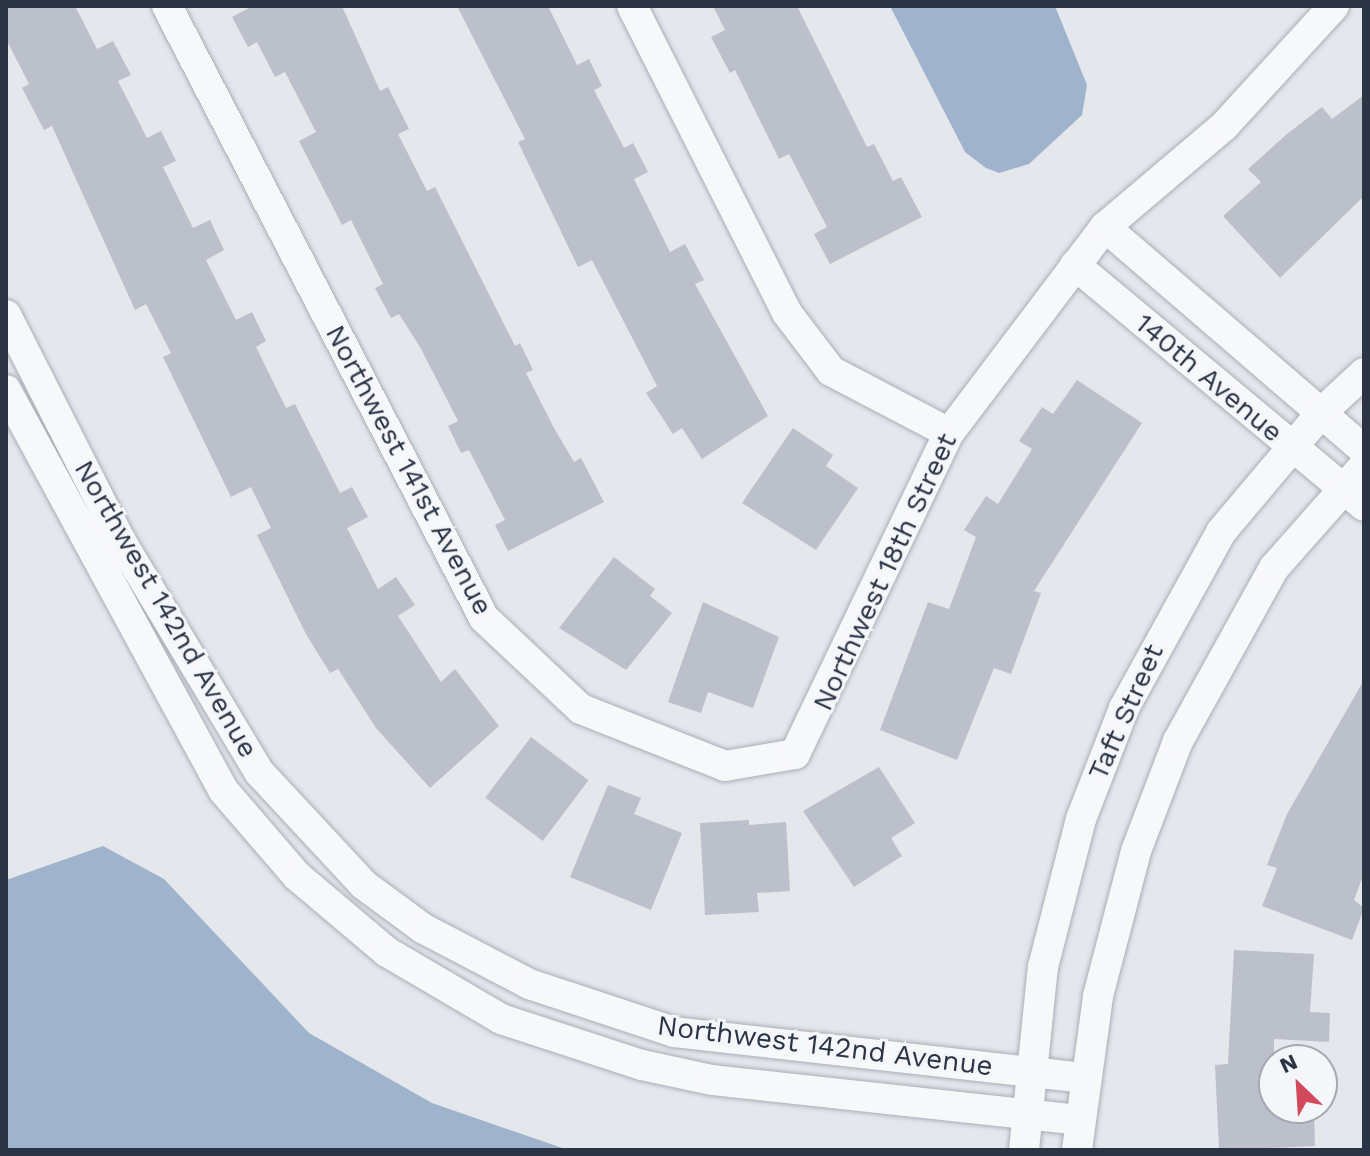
<!DOCTYPE html>
<style>
body{margin:0}
#map{position:relative;width:1370px;height:1156px;overflow:hidden;background:#e4e7ec;font-family:"Work Sans",sans-serif}
div>[style]{position:absolute}
[style*='--x']{left:calc(var(--x)*1px);top:calc(var(--y)*1px);width:calc(var(--w)*1px);rotate:calc(var(--a)*1deg)}
.water>*{inset:0;background:#9fb4cc}
.building>*{inset:0;background:#bbc0ca;transform-origin:0 0}
.roads{filter:drop-shadow(0 0 2px #a9aeb7) drop-shadow(0 0 2px #a9aeb7)}
.minor>*{height:30px;margin:-15px;padding:0 15px;transform-origin:15px;border-radius:15px;background:#f7f8fa}
span{translate:-50% -50%;white-space:nowrap;text-align:center;line-height:1.15;-webkit-text-stroke:6px #f4f6f9;paint-order:stroke}
.street-label{font-size:28px;color:#2b3445}
.frame{position:absolute;inset:0;border:8px solid #2b3445;pointer-events:none}
.north{position:absolute;left:1258px;top:1044px;width:80px;height:80px;box-sizing:border-box;background:#f4f6f9;border:2px solid #a4a8b1;border-radius:50%;rotate:335deg;font-size:22px;font-weight:700;line-height:32px;text-align:center;color:#2b3445}
.north::after{content:'';display:block;margin:auto;width:28px;height:36px;background:#d1495b;clip-path:polygon(50% 0,100% 100%,50% 72%,0 100%)}
</style>
<div id="map">
<div class="water">
<div style="clip-path:polygon(890px 6px,1055px 6px,1087px 85px,1082px 115px,1029px 164px,999px 173px,986px 168px,965px 152px)"></div>
<div style="clip-path:polygon(103px 846px,164px 879px,309px 1033px,432px 1103px,568px 1150px,6px 1150px,6px 880px)"></div>
</div>
<div class="building">
<div style="clip-path:polygon(6px 6px,75px 6px,97px 49px,113px 41px,131px 75px,118px 81px,147px 138px,161px 131px,176px 161px,163px 167px,193px 228px,210px 220px,224px 250px,206px 260px,236px 320px,252px 312px,266px 341px,256px 347px,286px 408px,295px 404px,340px 493px,352px 487px,368px 517px,347px 528px,378px 589px,396px 577px,415px 605px,398px 616px,441px 682px,455px 669px,499px 726px,430px 788px,376px 728px,338px 669px,330px 673px,306px 634px,257px 535px,271px 528px,251px 487px,231px 497px,163px 357px,171px 353px,146px 304px,135px 310px,52px 126px,44px 130px,22px 88px,29px 84px,6px 39px)"></div>
<div style="clip-path:polygon(253px 6px,342px 6px,380px 91px,388px 87px,409px 129px,398px 134px,427px 191px,435px 187px,515px 346px,520px 343px,533px 370px,526px 373px,554px 428px,574px 462px,581px 458px,604px 502px,508px 551px,495px 525px,505px 520px,469px 450px,461px 453px,448px 426px,458px 421px,420px 347px,399px 314px,391px 318px,375px 288px,383px 284px,351px 220px,342px 225px,299px 141px,316px 132px,285px 72px,275px 77px,257px 42px,248px 47px,232px 17px)"></div>
<div style="clip-path:polygon(457px 6px,548px 6px,577px 65px,589px 59px,602px 86px,594px 90px,624px 148px,633px 143px,648px 172px,634px 179px,670px 252px,685px 244px,704px 280px,695px 284px,768px 416px,702px 459px,682px 428px,673px 434px,646px 393px,657px 386px,592px 260px,578px 267px,518px 142px,525px 139px)"></div>
<div style="clip-path:polygon(713px 6px,797px 6px,867px 147px,874px 144px,893px 181px,901px 177px,922px 217px,830px 264px,814px 234px,827px 227px,789px 154px,779px 159px,735px 70px,730px 73px,711px 37px,725px 30px)"></div>
<div style="clip-path:polygon(1364px 95px,1364px 196px,1280px 278px,1223px 216px,1261px 182px,1248px 169px,1287px 134px,1322px 107px,1332px 119px)"></div>
<div style="clip-path:polygon(1077px 380px,1142px 423px,1034px 591px,1041px 593px,1011px 674px,994px 668px,957px 760px,880px 730px,928px 602px,949px 609px,976px 537px,964px 530px,986px 496px,998px 504px,1032px 449px,1019px 441px,1042px 407px,1053px 414px)"></div>
<div style="clip-path:polygon(793px 428px,833px 455px,826px 466px,858px 488px,816px 550px,742px 503px)"></div>
<div style="clip-path:polygon(614px 557px,655px 589px,650px 596px,672px 613px,626px 670px,559px 628px)"></div>
<div style="clip-path:polygon(703px 602px,779px 637px,753px 708px,708px 692px,701px 713px,668px 702px)"></div>
<div style="clip-path:polygon(1364px 680px,1364px 873px,1354px 900px,1364px 908px,1352px 940px,1262px 906px,1277px 868px,1267px 865px,1287px 814px)"></div>
<div style="left:531px;top:737px;width:72px;height:76px;rotate:37deg"></div>
<div style="clip-path:polygon(879px 767px,915px 823px,891px 838px,902px 856px,854px 887px,803px 811px)"></div>
<div style="clip-path:polygon(608px 785px,641px 798px,634px 814px,682px 833px,651px 910px,570px 877px)"></div>
<div style="clip-path:polygon(749px 820px,749px 825px,786px 822px,790px 891px,757px 893px,759px 912px,705px 915px,700px 823px)"></div>
<div style="clip-path:polygon(1234px 950px,1314px 954px,1310px 1012px,1330px 1013px,1329px 1042px,1274px 1039px,1274px 1108px,1314px 1116px,1315px 1146px,1219px 1150px,1215px 1065px,1228px 1064px)"></div>
</div>
<div class="roads">
<div class="minor">
<div style="--x:167;--y:6;--w:689;--a:62.62"></div>
<div style="--x:484;--y:618;--w:133;--a:43.2"></div>
<div style="--x:581;--y:709;--w:155;--a:21.6"></div>
<div style="--x:725;--y:766;--w:71;--a:-9.7"></div>
<div style="--x:795;--y:754;--w:356;--a:-64.4"></div>
<div style="--x:949;--y:433;--w:258;--a:-52.9"></div>
<div style="--x:1105;--y:227;--w:156;--a:-40.3"></div>
<div style="--x:1224;--y:126;--w:163;--a:-47.5"></div>
<div style="--x:632;--y:6;--w:344;--a:63.2"></div>
<div style="--x:787;--y:313;--w:73;--a:52.8"></div>
<div style="--x:831;--y:371;--w:133;--a:27.7"></div>
<div style="--x:1105;--y:227;--w:342;--a:40.7"></div>
<div style="--x:1075;--y:265;--w:376;--a:39.8"></div>
<div style="--x:6;--y:315;--w:250;--a:63.1"></div>
<div style="--x:119;--y:538;--w:273;--a:59.1"></div>
<div style="--x:259;--y:772;--w:154;--a:47.1"></div>
<div style="--x:364;--y:885;--w:74;--a:36.3"></div>
<div style="--x:424;--y:929;--w:119;--a:27.6"></div>
<div style="--x:529;--y:984;--w:153;--a:18.3"></div>
<div style="--x:674;--y:1032;--w:415;--a:6.4"></div>
<div style="--x:6;--y:390;--w:455;--a:61.5"></div>
<div style="--x:223;--y:790;--w:113;--a:49.3"></div>
<div style="--x:297;--y:876;--w:118;--a:40.2"></div>
<div style="--x:387;--y:952;--w:132;--a:30.4"></div>
<div style="--x:501;--y:1019;--w:148;--a:18.1"></div>
<div style="--x:642;--y:1065;--w:72;--a:12.1"></div>
<div style="--x:712;--y:1080;--w:370;--a:6.2"></div>
<div style="--x:1024;--y:1150;--w:184;--a:-84.1"></div>
<div style="--x:1043;--y:967;--w:153;--a:-75.6"></div>
<div style="--x:1081;--y:819;--w:119;--a:-68.8"></div>
<div style="--x:1124;--y:708;--w:201;--a:-61.1"></div>
<div style="--x:1221;--y:532;--w:157;--a:-49.9"></div>
<div style="--x:1322;--y:412;--w:57;--a:-42.9"></div>
<div style="--x:1077;--y:1150;--w:155;--a:-82.2"></div>
<div style="--x:1098;--y:996;--w:150;--a:-75.3"></div>
<div style="--x:1136;--y:851;--w:118;--a:-69.1"></div>
<div style="--x:1178;--y:741;--w:198;--a:-61"></div>
<div style="--x:1274;--y:568;--w:136;--a:-48.6"></div>
</div>
</div>
<div class="street-label">
<span style="left:1209px;top:378px;rotate:40deg">140th Avenue</span>
<span style="left:409px;top:470px;rotate:62deg">Northwest 141st Avenue</span>
<span style="left:885px;top:572px;rotate:-65deg">Northwest 18th Street</span>
<span style="left:166px;top:609px;rotate:60deg">Northwest 142nd Avenue</span>
<span style="left:1126px;top:712px;rotate:-66deg">Taft Street</span>
<span style="left:825px;top:1046px;rotate:7deg">Northwest 142nd Avenue</span>
</div>
<div class="frame"></div>
<div class="north">N</div>
</div>
